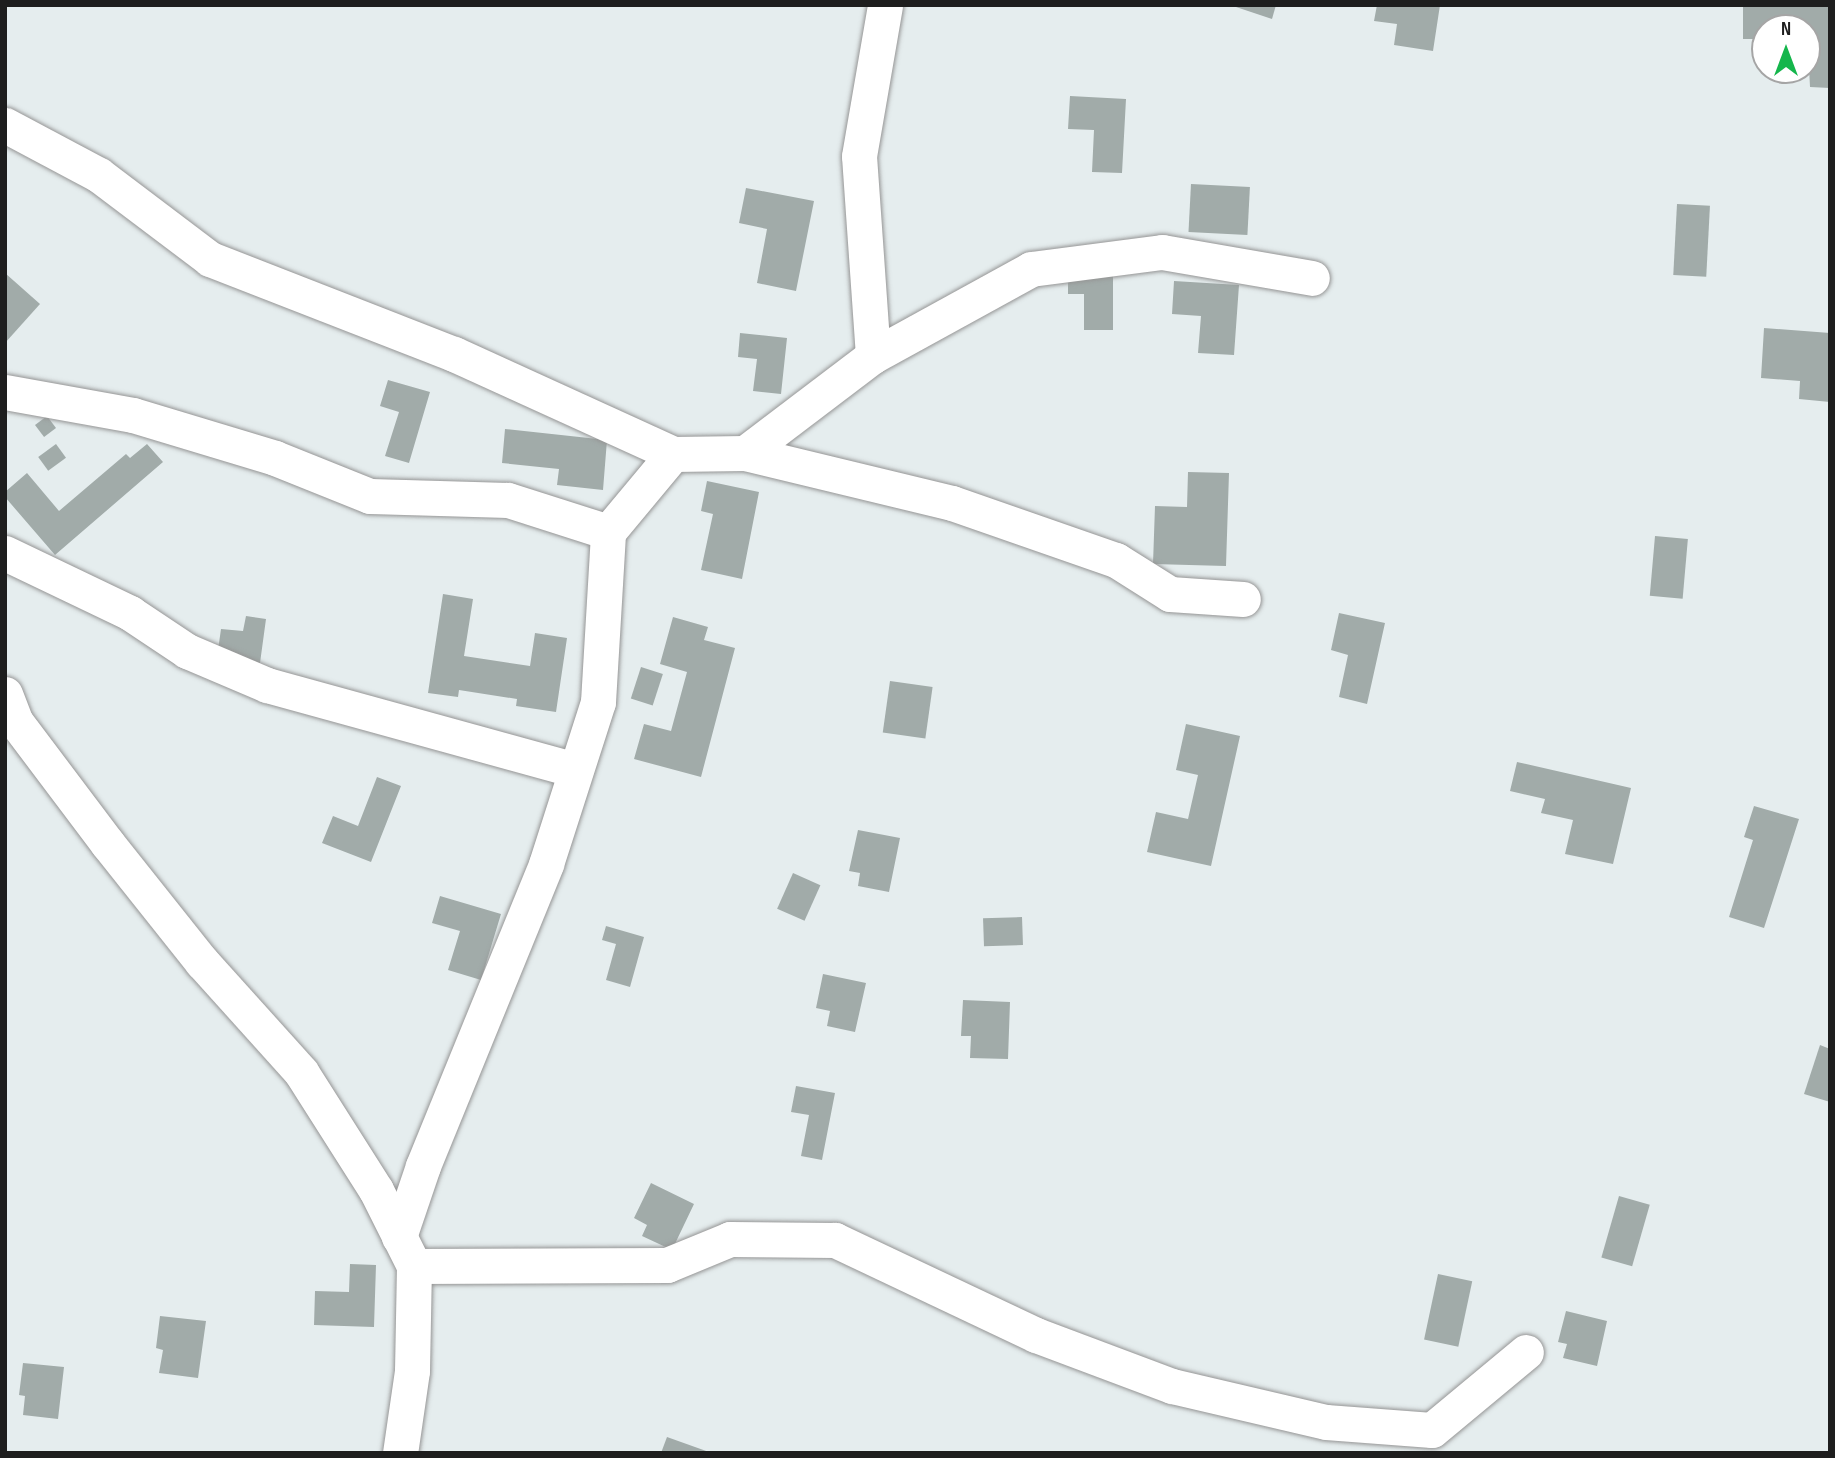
<!DOCTYPE html>
<style>
body{margin:0}
#map{position:relative;width:1835px;height:1458px;overflow:hidden;background:#e5edee;font-family:"Sofia Sans Condensed",sans-serif}
div>[style]{position:absolute}
[style*='--x']{left:calc(var(--x)*1px);top:calc(var(--y)*1px);width:calc(var(--w)*1px);rotate:calc(var(--a)*1deg)}
.building>*{inset:0;background:#a1aba9;transform-origin:0 0}
.roads{filter:drop-shadow(0 0 2px #959595) drop-shadow(0 0 2px #959595)}
.street>*{height:35px;margin:-17.5px;padding:0 17.5px;transform-origin:17.5px;border-radius:17.5px;background:#fff}
span{translate:-50% -50%;white-space:nowrap;text-align:center;line-height:1.15;-webkit-text-stroke:5px #fff;paint-order:stroke}
.frame{position:absolute;inset:0;border:7px solid #1e1e1e;pointer-events:none}
.north{position:absolute;left:1751px;top:14px;width:70px;height:70px;box-sizing:border-box;background:#fff;border:2px solid #a5a5a5;border-radius:50%;rotate:0deg;font-size:19px;font-weight:700;line-height:28px;text-align:center;color:#1e1e1e}
.north::after{content:'';display:block;margin:auto;width:24px;height:32px;background:#15b64c;clip-path:polygon(50% 0,100% 100%,50% 72%,0 100%)}
</style>
<div id="map">
<div class="building">
<div style="clip-path:polygon(1230px 5px,1276px 5px,1272px 19px)"></div>
<div style="clip-path:polygon(1377px 5px,1440px 5px,1433px 51px,1394px 45px,1397px 24px,1374px 21px)"></div>
<div style="clip-path:polygon(1743px 5px,1830px 5px,1830px 88px,1810px 87px,1807px 28px,1765px 28px,1765px 39px,1743px 39px)"></div>
<div style="clip-path:polygon(1070px 96px,1126px 99px,1122px 173px,1092px 172px,1094px 130px,1068px 129px)"></div>
<div style="left:1191px;top:184px;width:59px;height:48px;rotate:3deg"></div>
<div style="clip-path:polygon(746px 188px,814px 201px,796px 291px,757px 283px,767px 229px,739px 223px)"></div>
<div style="left:1677px;top:204px;width:33px;height:71px;rotate:3deg"></div>
<div style="clip-path:polygon(5px 273px,40px 304px,5px 343px)"></div>
<div style="clip-path:polygon(1068px 273px,1113px 273px,1113px 330px,1084px 330px,1084px 294px,1068px 294px)"></div>
<div style="clip-path:polygon(1174px 281px,1239px 285px,1234px 355px,1198px 353px,1201px 316px,1172px 314px)"></div>
<div style="clip-path:polygon(1764px 328px,1830px 333px,1830px 402px,1799px 399px,1800px 381px,1761px 378px)"></div>
<div style="clip-path:polygon(740px 333px,787px 338px,781px 394px,753px 391px,757px 359px,738px 357px)"></div>
<div style="clip-path:polygon(388px 380px,430px 392px,409px 463px,385px 456px,399px 412px,380px 406px)"></div>
<div style="left:47px;top:416px;width:15px;height:15px;rotate:53deg"></div>
<div style="clip-path:polygon(505px 429px,607px 440px,603px 490px,557px 485px,559px 469px,502px 463px)"></div>
<div style="left:56px;top:444px;width:17px;height:22px;rotate:54deg"></div>
<div style="clip-path:polygon(147px 444px,163px 462px,55px 555px,5px 497px,5px 492px,27px 473px,59px 511px,126px 454px,130px 458px)"></div>
<div style="clip-path:polygon(1188px 472px,1229px 473px,1226px 566px,1153px 564px,1155px 506px,1187px 507px)"></div>
<div style="clip-path:polygon(707px 481px,759px 492px,742px 579px,701px 570px,713px 514px,701px 511px)"></div>
<div style="left:1655px;top:536px;width:33px;height:60px;rotate:5deg"></div>
<div style="clip-path:polygon(443px 594px,473px 599px,464px 656px,530px 666px,535px 633px,567px 638px,556px 712px,516px 706px,517px 699px,459px 690px,458px 697px,428px 693px)"></div>
<div style="clip-path:polygon(1339px 613px,1385px 623px,1367px 704px,1339px 697px,1348px 655px,1331px 650px)"></div>
<div style="clip-path:polygon(246px 616px,266px 619px,260px 663px,217px 657px,221px 629px,243px 631px)"></div>
<div style="clip-path:polygon(673px 617px,708px 627px,704px 640px,735px 648px,701px 777px,634px 759px,644px 724px,671px 731px,687px 672px,660px 664px)"></div>
<div style="left:641px;top:667px;width:23px;height:33px;rotate:18deg"></div>
<div style="left:890px;top:681px;width:43px;height:52px;rotate:8deg"></div>
<div style="clip-path:polygon(1186px 724px,1240px 736px,1211px 866px,1147px 852px,1156px 812px,1188px 819px,1198px 775px,1176px 770px)"></div>
<div style="clip-path:polygon(1517px 762px,1631px 788px,1613px 864px,1565px 854px,1573px 820px,1541px 813px,1545px 799px,1510px 791px)"></div>
<div style="clip-path:polygon(377px 777px,401px 786px,371px 862px,322px 843px,333px 816px,358px 826px)"></div>
<div style="clip-path:polygon(1754px 806px,1799px 819px,1764px 928px,1729px 917px,1753px 840px,1744px 837px)"></div>
<div style="clip-path:polygon(858px 830px,900px 838px,889px 892px,858px 886px,860px 873px,849px 871px)"></div>
<div style="left:793px;top:873px;width:30px;height:39px;rotate:24deg"></div>
<div style="clip-path:polygon(440px 896px,501px 914px,481px 980px,448px 970px,460px 931px,432px 923px)"></div>
<div style="left:1022px;top:917px;width:28px;height:39px;rotate:88deg"></div>
<div style="clip-path:polygon(606px 926px,644px 937px,630px 987px,606px 980px,616px 944px,602px 940px)"></div>
<div style="clip-path:polygon(823px 974px,866px 983px,855px 1032px,827px 1026px,830px 1011px,816px 1008px)"></div>
<div style="clip-path:polygon(963px 1000px,1010px 1002px,1008px 1059px,970px 1058px,971px 1036px,961px 1036px)"></div>
<div style="clip-path:polygon(1820px 1045px,1830px 1049px,1830px 1102px,1804px 1094px)"></div>
<div style="clip-path:polygon(796px 1086px,835px 1093px,822px 1160px,801px 1156px,809px 1115px,791px 1112px)"></div>
<div style="clip-path:polygon(651px 1183px,694px 1204px,672px 1250px,642px 1236px,647px 1225px,634px 1218px)"></div>
<div style="left:1619px;top:1196px;width:32px;height:64px;rotate:16deg"></div>
<div style="clip-path:polygon(350px 1264px,376px 1265px,374px 1327px,314px 1325px,315px 1291px,349px 1292px)"></div>
<div style="left:1438px;top:1274px;width:35px;height:67px;rotate:12deg"></div>
<div style="clip-path:polygon(1566px 1311px,1607px 1321px,1597px 1366px,1563px 1358px,1567px 1344px,1558px 1342px)"></div>
<div style="clip-path:polygon(160px 1316px,206px 1321px,198px 1378px,159px 1373px,163px 1350px,156px 1348px)"></div>
<div style="clip-path:polygon(23px 1363px,64px 1367px,58px 1419px,23px 1415px,25px 1396px,19px 1395px)"></div>
<div style="clip-path:polygon(667px 1437px,709px 1452px,708px 1453px,661px 1453px)"></div>
</div>
<div class="roads">
<div class="street">
<div style="--x:5;--y:125;--w:106;--a:28"></div>
<div style="--x:99;--y:175;--w:139;--a:37.1"></div>
<div style="--x:210;--y:259;--w:262;--a:21.3"></div>
<div style="--x:454;--y:354;--w:241;--a:24.5"></div>
<div style="--x:873;--y:356;--w:200;--a:-94"></div>
<div style="--x:859;--y:156;--w:153;--a:-80.2"></div>
<div style="--x:5;--y:392;--w:130;--a:10.2"></div>
<div style="--x:133;--y:415;--w:148;--a:16.8"></div>
<div style="--x:275;--y:458;--w:102;--a:21.8"></div>
<div style="--x:370;--y:496;--w:138;--a:1.7"></div>
<div style="--x:508;--y:500;--w:105;--a:17.7"></div>
<div style="--x:745;--y:453;--w:161;--a:-37.2"></div>
<div style="--x:873;--y:356;--w:180;--a:-28.8"></div>
<div style="--x:1031;--y:269;--w:132;--a:-7.4"></div>
<div style="--x:1162;--y:252;--w:152;--a:9.8"></div>
<div style="--x:5;--y:553;--w:139;--a:25.6"></div>
<div style="--x:130;--y:613;--w:69;--a:33.7"></div>
<div style="--x:187;--y:651;--w:87;--a:23"></div>
<div style="--x:267;--y:685;--w:320;--a:15.4"></div>
<div style="--x:5;--y:694;--w:30;--a:69"></div>
<div style="--x:16;--y:722;--w:153;--a:53"></div>
<div style="--x:108;--y:844;--w:151;--a:51.5"></div>
<div style="--x:202;--y:962;--w:148;--a:48"></div>
<div style="--x:301;--y:1072;--w:140;--a:57.6"></div>
<div style="--x:376;--y:1190;--w:85;--a:63.4"></div>
<div style="--x:414;--y:1266;--w:105;--a:91.1"></div>
<div style="--x:412;--y:1371;--w:83;--a:98.3"></div>
<div style="--x:399;--y:1237;--w:75;--a:-71.3"></div>
<div style="--x:423;--y:1166;--w:326;--a:-67.8"></div>
<div style="--x:546;--y:864;--w:170;--a:-72.2"></div>
<div style="--x:598;--y:702;--w:170;--a:-86.6"></div>
<div style="--x:608;--y:532;--w:102;--a:-50.2"></div>
<div style="--x:673;--y:454;--w:72;--a:-0.8"></div>
<div style="--x:745;--y:453;--w:213;--a:13.6"></div>
<div style="--x:952;--y:503;--w:174;--a:19.2"></div>
<div style="--x:1116;--y:560;--w:64;--a:32.2"></div>
<div style="--x:1170;--y:594;--w:73;--a:3.9"></div>
<div style="--x:414;--y:1266;--w:253;--a:-0.2"></div>
<div style="--x:667;--y:1265;--w:68;--a:-22.4"></div>
<div style="--x:730;--y:1239;--w:105;--a:0.5"></div>
<div style="--x:835;--y:1240;--w:222;--a:25.3"></div>
<div style="--x:1036;--y:1335;--w:145;--a:20.6"></div>
<div style="--x:1172;--y:1386;--w:158;--a:13.2"></div>
<div style="--x:1326;--y:1422;--w:106;--a:4.3"></div>
<div style="--x:1432;--y:1430;--w:122;--a:-39.7"></div>
</div>
</div>
<div class="frame"></div>
<div class="north">N</div>
</div>
